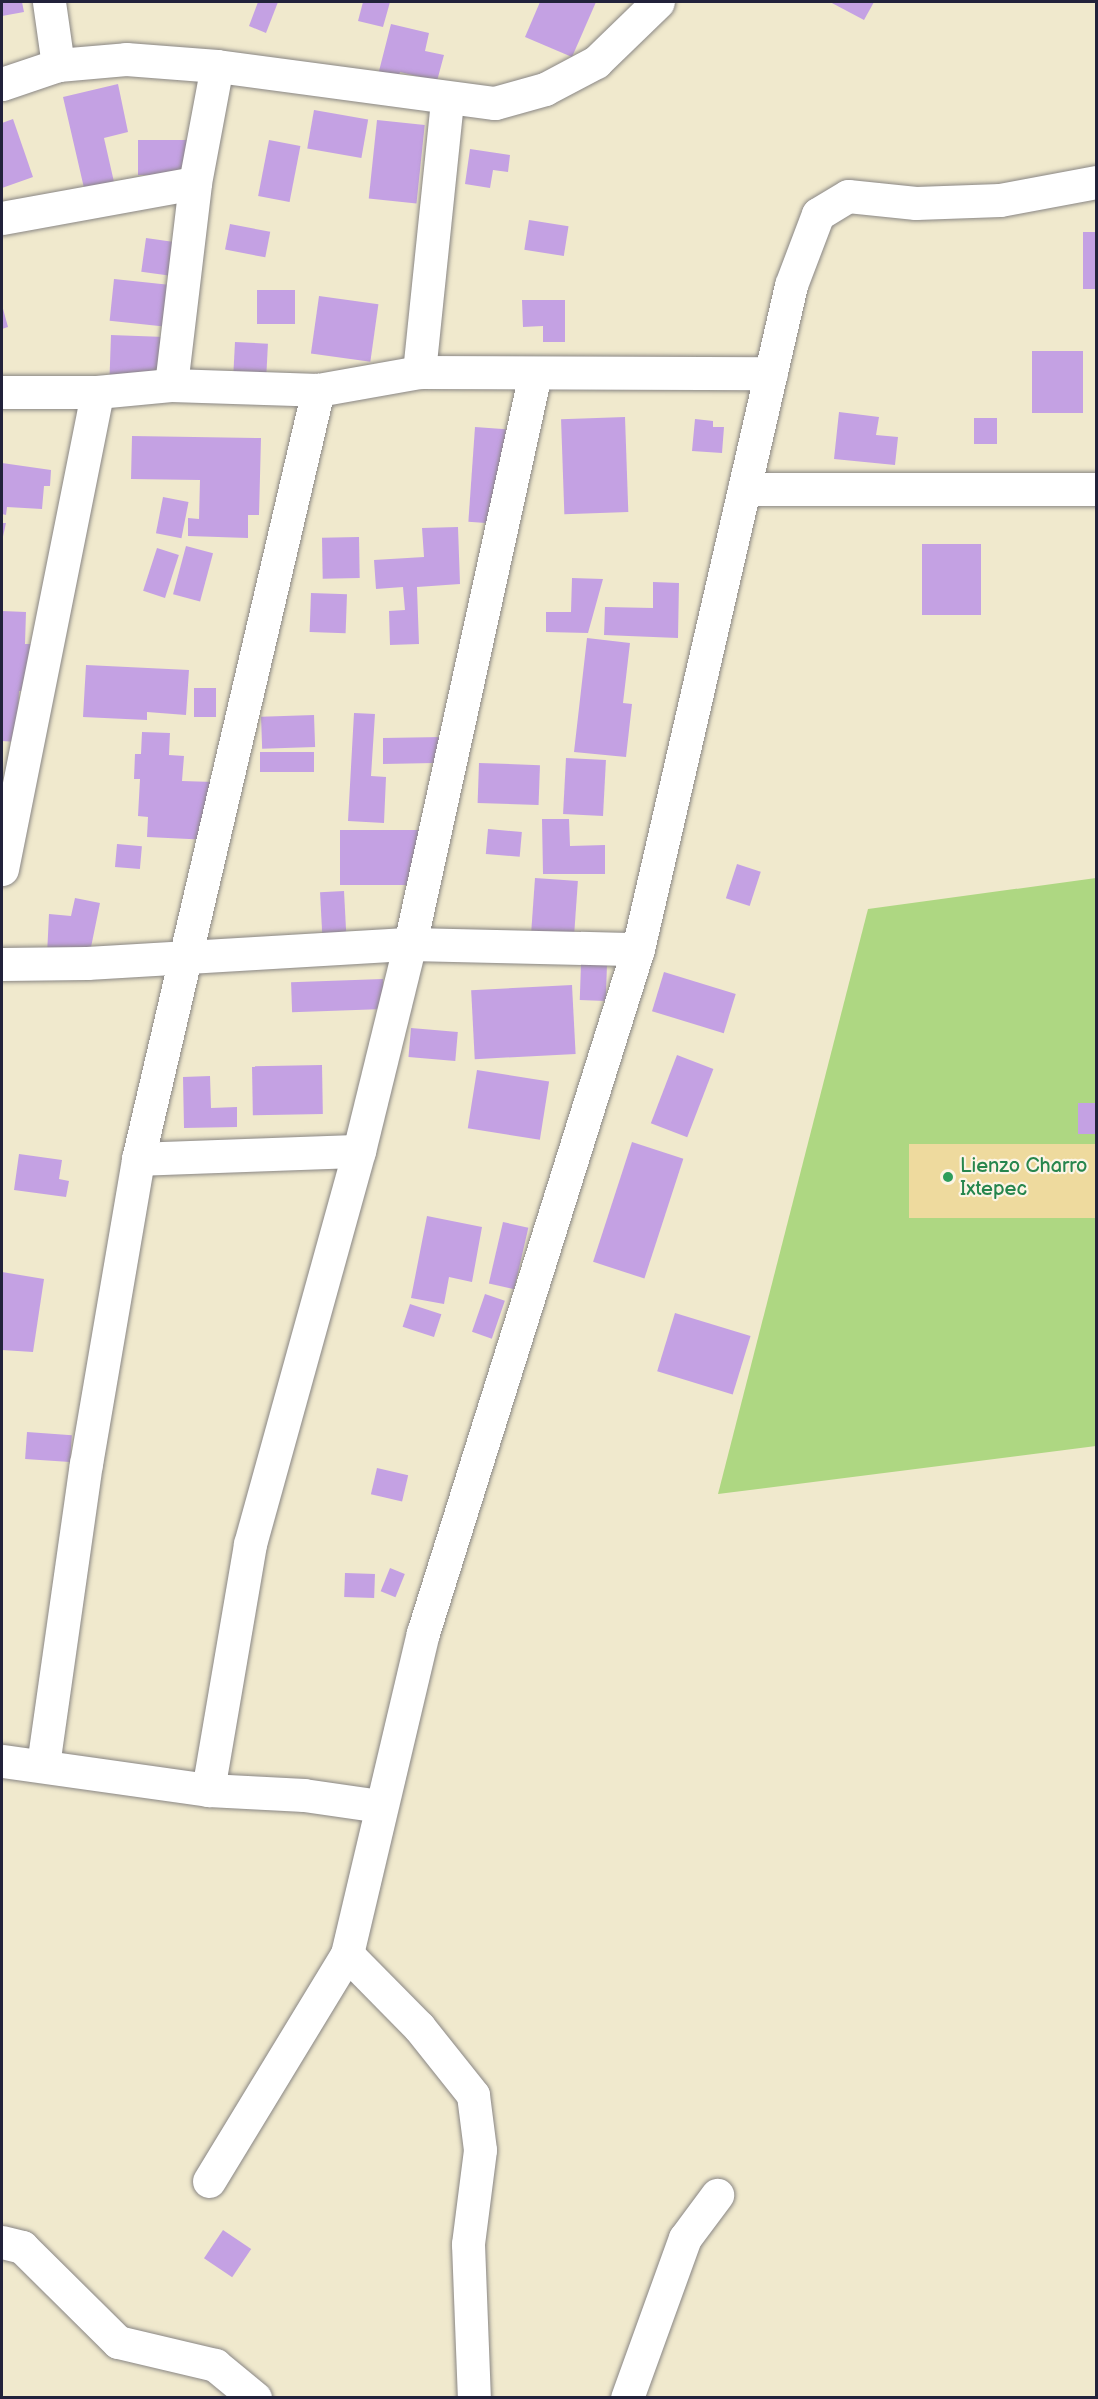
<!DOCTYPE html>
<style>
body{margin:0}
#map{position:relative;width:1098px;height:2399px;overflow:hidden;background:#f0e9cd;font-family:"Balsamiq Sans",sans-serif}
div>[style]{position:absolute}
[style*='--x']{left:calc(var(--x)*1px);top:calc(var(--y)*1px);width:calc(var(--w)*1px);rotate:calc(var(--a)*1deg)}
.green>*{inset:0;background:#aed782}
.sand>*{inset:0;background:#eeda9e;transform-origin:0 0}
.building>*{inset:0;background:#c4a1e3;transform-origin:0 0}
.roads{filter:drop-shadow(0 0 2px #898684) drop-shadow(0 0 2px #898684)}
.minor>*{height:33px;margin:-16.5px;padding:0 16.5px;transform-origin:16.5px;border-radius:16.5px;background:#fff}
.dots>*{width:16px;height:16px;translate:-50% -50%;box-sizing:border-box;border:3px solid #fcf5e5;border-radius:50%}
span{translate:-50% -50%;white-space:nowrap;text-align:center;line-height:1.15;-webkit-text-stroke:4.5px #fcf5e5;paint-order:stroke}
.leisure-label{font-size:20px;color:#27864d}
.left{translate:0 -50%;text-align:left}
.frame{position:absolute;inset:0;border:3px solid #22223b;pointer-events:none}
</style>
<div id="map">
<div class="green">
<div style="clip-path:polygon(1096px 878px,1096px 1446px,718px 1494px,868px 909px)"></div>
</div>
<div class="sand">
<div style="left:1096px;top:1144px;width:74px;height:187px;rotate:90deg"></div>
</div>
<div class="building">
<div style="clip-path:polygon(2px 2px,22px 2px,24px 12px,2px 16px)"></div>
<div style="clip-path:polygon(258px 2px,278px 2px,266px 33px,249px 26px)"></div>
<div style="clip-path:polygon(363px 2px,390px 2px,383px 27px,358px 21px)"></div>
<div style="clip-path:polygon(540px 2px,596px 2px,572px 57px,525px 37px)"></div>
<div style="clip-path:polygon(830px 2px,874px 2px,864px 20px)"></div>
<div style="clip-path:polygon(391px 24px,429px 33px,425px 51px,444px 55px,437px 81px,400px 72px,398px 79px,378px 75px)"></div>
<div style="clip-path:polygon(118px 84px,128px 132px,104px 138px,114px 182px,84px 188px,63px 97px)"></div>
<div style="left:314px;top:110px;width:55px;height:39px;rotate:10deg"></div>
<div style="clip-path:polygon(13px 119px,33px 177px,2px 188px,2px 123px)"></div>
<div style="left:377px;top:120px;width:48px;height:79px;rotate:6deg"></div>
<div style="left:187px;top:140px;width:35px;height:49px;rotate:90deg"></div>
<div style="left:269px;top:140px;width:32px;height:57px;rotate:11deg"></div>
<div style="clip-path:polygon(470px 149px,510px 155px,508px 172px,493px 170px,490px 188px,465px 184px)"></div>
<div style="left:529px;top:220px;width:40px;height:30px;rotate:9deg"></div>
<div style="left:230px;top:224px;width:41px;height:26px;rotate:11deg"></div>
<div style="left:1083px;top:232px;width:13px;height:57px"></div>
<div style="left:146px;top:238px;width:37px;height:34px;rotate:8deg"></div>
<div style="left:114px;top:279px;width:57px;height:42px;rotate:6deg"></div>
<div style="left:295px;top:290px;width:34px;height:38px;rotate:90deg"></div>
<div style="left:319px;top:296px;width:60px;height:58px;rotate:8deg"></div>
<div style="clip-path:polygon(522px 300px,565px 300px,565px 342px,543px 342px,543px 326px,523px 327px)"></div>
<div style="clip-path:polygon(2px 305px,8px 327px,2px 329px)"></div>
<div style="left:111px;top:335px;width:54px;height:41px;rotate:2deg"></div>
<div style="left:235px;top:342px;width:33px;height:36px;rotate:3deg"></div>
<div style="left:1032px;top:351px;width:51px;height:62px"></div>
<div style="clip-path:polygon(839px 412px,879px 417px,876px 435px,898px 437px,895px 465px,834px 459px)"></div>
<div style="left:625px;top:417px;width:95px;height:64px;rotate:88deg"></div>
<div style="left:997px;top:418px;width:26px;height:23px;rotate:90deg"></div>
<div style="clip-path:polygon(695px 419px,713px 421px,713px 427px,724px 427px,722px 453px,692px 451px)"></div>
<div style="left:475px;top:427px;width:31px;height:95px;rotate:4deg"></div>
<div style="clip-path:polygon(132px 436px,261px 438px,259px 515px,248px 515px,248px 538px,188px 536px,188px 518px,199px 519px,200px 480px,131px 479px)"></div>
<div style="clip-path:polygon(2px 463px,51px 470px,50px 486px,44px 486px,42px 509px,7px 507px,6px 515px,2px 514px)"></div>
<div style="left:163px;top:497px;width:26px;height:37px;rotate:11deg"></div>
<div style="clip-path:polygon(2px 523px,6px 523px,2px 541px)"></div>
<div style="clip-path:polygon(458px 527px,460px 584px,417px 587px,419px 644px,390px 645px,389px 611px,405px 610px,403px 587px,376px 589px,374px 560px,424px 557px,422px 528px)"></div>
<div style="left:359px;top:537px;width:41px;height:37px;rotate:89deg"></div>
<div style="left:922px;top:544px;width:59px;height:71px"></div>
<div style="left:186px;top:546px;width:28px;height:50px;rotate:15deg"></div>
<div style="left:157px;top:548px;width:23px;height:45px;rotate:18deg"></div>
<div style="clip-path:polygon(572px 578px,603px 579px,588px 633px,546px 632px,546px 612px,571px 612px)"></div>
<div style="clip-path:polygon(653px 582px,679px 583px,678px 638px,604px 635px,605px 607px,653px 608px)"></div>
<div style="left:311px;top:593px;width:36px;height:39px;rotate:2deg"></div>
<div style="clip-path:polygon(2px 611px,26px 612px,25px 644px,32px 644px,30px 691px,19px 691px,17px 742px,2px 741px)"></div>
<div style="clip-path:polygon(587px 638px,630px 643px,623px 703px,632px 704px,626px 757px,574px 752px)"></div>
<div style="clip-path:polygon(86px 665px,189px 670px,186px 715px,147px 712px,147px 720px,83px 717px)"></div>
<div style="left:194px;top:688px;width:22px;height:29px"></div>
<div style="clip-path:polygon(354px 713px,375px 714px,371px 776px,386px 777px,384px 823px,348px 821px)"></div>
<div style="left:314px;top:715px;width:32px;height:53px;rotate:88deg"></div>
<div style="clip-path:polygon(142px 732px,170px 733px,169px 755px,184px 756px,182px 781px,213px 782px,210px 840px,147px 837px,148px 817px,138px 816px,140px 779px,134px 779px,135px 754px,141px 754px)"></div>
<div style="clip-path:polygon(443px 737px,434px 763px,383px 764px,383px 738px)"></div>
<div style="left:314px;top:752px;width:20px;height:54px;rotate:90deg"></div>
<div style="left:566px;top:758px;width:40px;height:56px;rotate:3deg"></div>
<div style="left:479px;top:763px;width:61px;height:40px;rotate:2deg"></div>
<div style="clip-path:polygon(542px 819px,569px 819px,570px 846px,605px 845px,605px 874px,543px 874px)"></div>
<div style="left:488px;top:829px;width:34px;height:25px;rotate:5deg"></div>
<div style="clip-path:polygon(340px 830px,432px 830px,417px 885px,340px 885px)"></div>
<div style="left:117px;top:844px;width:25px;height:23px;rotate:5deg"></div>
<div style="left:737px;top:864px;width:25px;height:36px;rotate:18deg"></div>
<div style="left:535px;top:878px;width:43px;height:57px;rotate:4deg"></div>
<div style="left:344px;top:891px;width:53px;height:24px;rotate:87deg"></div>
<div style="clip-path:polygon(75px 898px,100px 903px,89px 957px,47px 955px,49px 914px,71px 916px)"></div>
<div style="left:581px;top:964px;width:26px;height:36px;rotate:2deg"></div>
<div style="left:664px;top:972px;width:75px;height:41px;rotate:17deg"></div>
<div style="left:383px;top:979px;width:30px;height:92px;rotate:88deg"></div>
<div style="left:572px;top:985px;width:69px;height:101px;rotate:87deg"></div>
<div style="left:411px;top:1028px;width:47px;height:29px;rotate:5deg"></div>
<div style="left:677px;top:1055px;width:39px;height:73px;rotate:21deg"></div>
<div style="left:322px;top:1065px;width:49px;height:70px;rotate:89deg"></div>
<div style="left:477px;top:1070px;width:73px;height:59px;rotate:9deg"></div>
<div style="clip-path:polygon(210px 1076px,211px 1108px,237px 1107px,237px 1127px,184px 1128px,183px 1077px)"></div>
<div style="left:1096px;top:1103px;width:31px;height:18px;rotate:90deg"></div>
<div style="left:632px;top:1142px;width:54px;height:126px;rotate:18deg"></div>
<div style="clip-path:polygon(19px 1154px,62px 1160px,59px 1179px,69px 1181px,66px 1197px,14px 1190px)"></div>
<div style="clip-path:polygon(427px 1216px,482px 1227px,472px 1282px,449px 1277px,444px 1304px,411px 1298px)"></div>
<div style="left:503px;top:1222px;width:26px;height:63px;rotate:13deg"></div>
<div style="clip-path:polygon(2px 1272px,44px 1279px,33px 1352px,2px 1350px)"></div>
<div style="left:485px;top:1294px;width:21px;height:40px;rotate:19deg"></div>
<div style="left:410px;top:1304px;width:33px;height:24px;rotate:18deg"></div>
<div style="left:675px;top:1313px;width:79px;height:61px;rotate:17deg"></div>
<div style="left:27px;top:1432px;width:45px;height:27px;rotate:4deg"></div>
<div style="left:377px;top:1468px;width:32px;height:27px;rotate:13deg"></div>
<div style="left:390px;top:1568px;width:16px;height:25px;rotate:22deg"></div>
<div style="left:345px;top:1573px;width:30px;height:24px;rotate:2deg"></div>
<div style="left:223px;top:2230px;width:34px;height:34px;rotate:34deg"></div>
</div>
<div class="roads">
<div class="minor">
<div style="--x:49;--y:2;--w:64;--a:81.9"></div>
<div style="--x:2;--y:84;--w:59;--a:-18.7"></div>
<div style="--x:58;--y:65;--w:68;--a:-5"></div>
<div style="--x:126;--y:59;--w:91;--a:4.4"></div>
<div style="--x:217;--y:66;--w:280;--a:7.6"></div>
<div style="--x:495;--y:103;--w:52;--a:-15.6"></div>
<div style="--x:545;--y:89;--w:58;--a:-27.9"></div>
<div style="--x:596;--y:62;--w:86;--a:-44.1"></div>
<div style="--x:2;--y:218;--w:196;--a:-10.3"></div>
<div style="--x:419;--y:372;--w:274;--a:-84.1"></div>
<div style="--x:171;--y:385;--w:203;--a:-83.2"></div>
<div style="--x:195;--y:183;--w:119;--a:-79.4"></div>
<div style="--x:2;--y:392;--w:95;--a:0"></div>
<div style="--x:97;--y:392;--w:74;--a:-5.4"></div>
<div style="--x:171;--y:385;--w:147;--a:1.9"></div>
<div style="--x:318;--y:390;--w:103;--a:-10.1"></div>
<div style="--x:419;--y:372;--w:352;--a:0.2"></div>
<div style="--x:744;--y:489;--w:352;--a:0"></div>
<div style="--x:2;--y:869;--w:486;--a:-78.7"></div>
<div style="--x:2;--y:964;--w:85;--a:-0.7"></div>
<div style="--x:87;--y:963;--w:324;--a:-3.4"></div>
<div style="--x:410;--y:944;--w:228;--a:1.3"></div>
<div style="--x:138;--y:1159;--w:221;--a:-2.1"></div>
<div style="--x:2;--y:1761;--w:208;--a:8"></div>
<div style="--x:43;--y:1765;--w:304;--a:-81.9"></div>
<div style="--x:86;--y:1464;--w:309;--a:-80.3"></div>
<div style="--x:138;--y:1159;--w:790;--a:-76.83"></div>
<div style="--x:380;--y:1806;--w:77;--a:-171.8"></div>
<div style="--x:304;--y:1795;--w:96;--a:-177"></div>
<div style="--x:208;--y:1790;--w:250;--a:-80.3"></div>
<div style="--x:250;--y:1544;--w:408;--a:-74.5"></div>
<div style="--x:359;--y:1151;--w:213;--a:-76.2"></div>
<div style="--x:410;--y:944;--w:584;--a:-77.63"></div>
<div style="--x:347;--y:1954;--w:103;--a:45.4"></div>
<div style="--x:419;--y:2027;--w:87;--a:51.5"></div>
<div style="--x:473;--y:2095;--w:55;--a:82.7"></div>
<div style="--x:480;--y:2150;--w:95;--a:97.3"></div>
<div style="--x:468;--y:2244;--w:154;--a:87.8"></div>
<div style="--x:209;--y:2181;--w:266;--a:-58.7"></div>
<div style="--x:347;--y:1954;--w:330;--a:-76.7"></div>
<div style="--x:423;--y:1633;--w:717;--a:-72.55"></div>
<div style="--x:638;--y:949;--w:681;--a:-77.02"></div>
<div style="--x:791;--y:285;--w:76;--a:-69.2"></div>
<div style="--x:818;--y:214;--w:35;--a:-31"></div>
<div style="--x:848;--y:196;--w:68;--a:5.9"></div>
<div style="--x:916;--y:203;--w:84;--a:-2"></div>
<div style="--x:1000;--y:200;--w:98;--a:-10.6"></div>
<div style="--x:2;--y:2242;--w:21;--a:14"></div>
<div style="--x:22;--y:2247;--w:135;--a:44.7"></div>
<div style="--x:118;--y:2342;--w:100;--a:13.3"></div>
<div style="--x:215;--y:2365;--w:52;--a:39.5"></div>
<div style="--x:627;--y:2398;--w:170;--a:-70.1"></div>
<div style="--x:685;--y:2238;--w:54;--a:-53.3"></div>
</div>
</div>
<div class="dots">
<div style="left:948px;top:1177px;background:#2e9e5b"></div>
</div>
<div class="leisure-label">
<span class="left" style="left:960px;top:1178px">Lienzo Charro<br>Ixtepec</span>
</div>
<div class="frame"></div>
</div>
